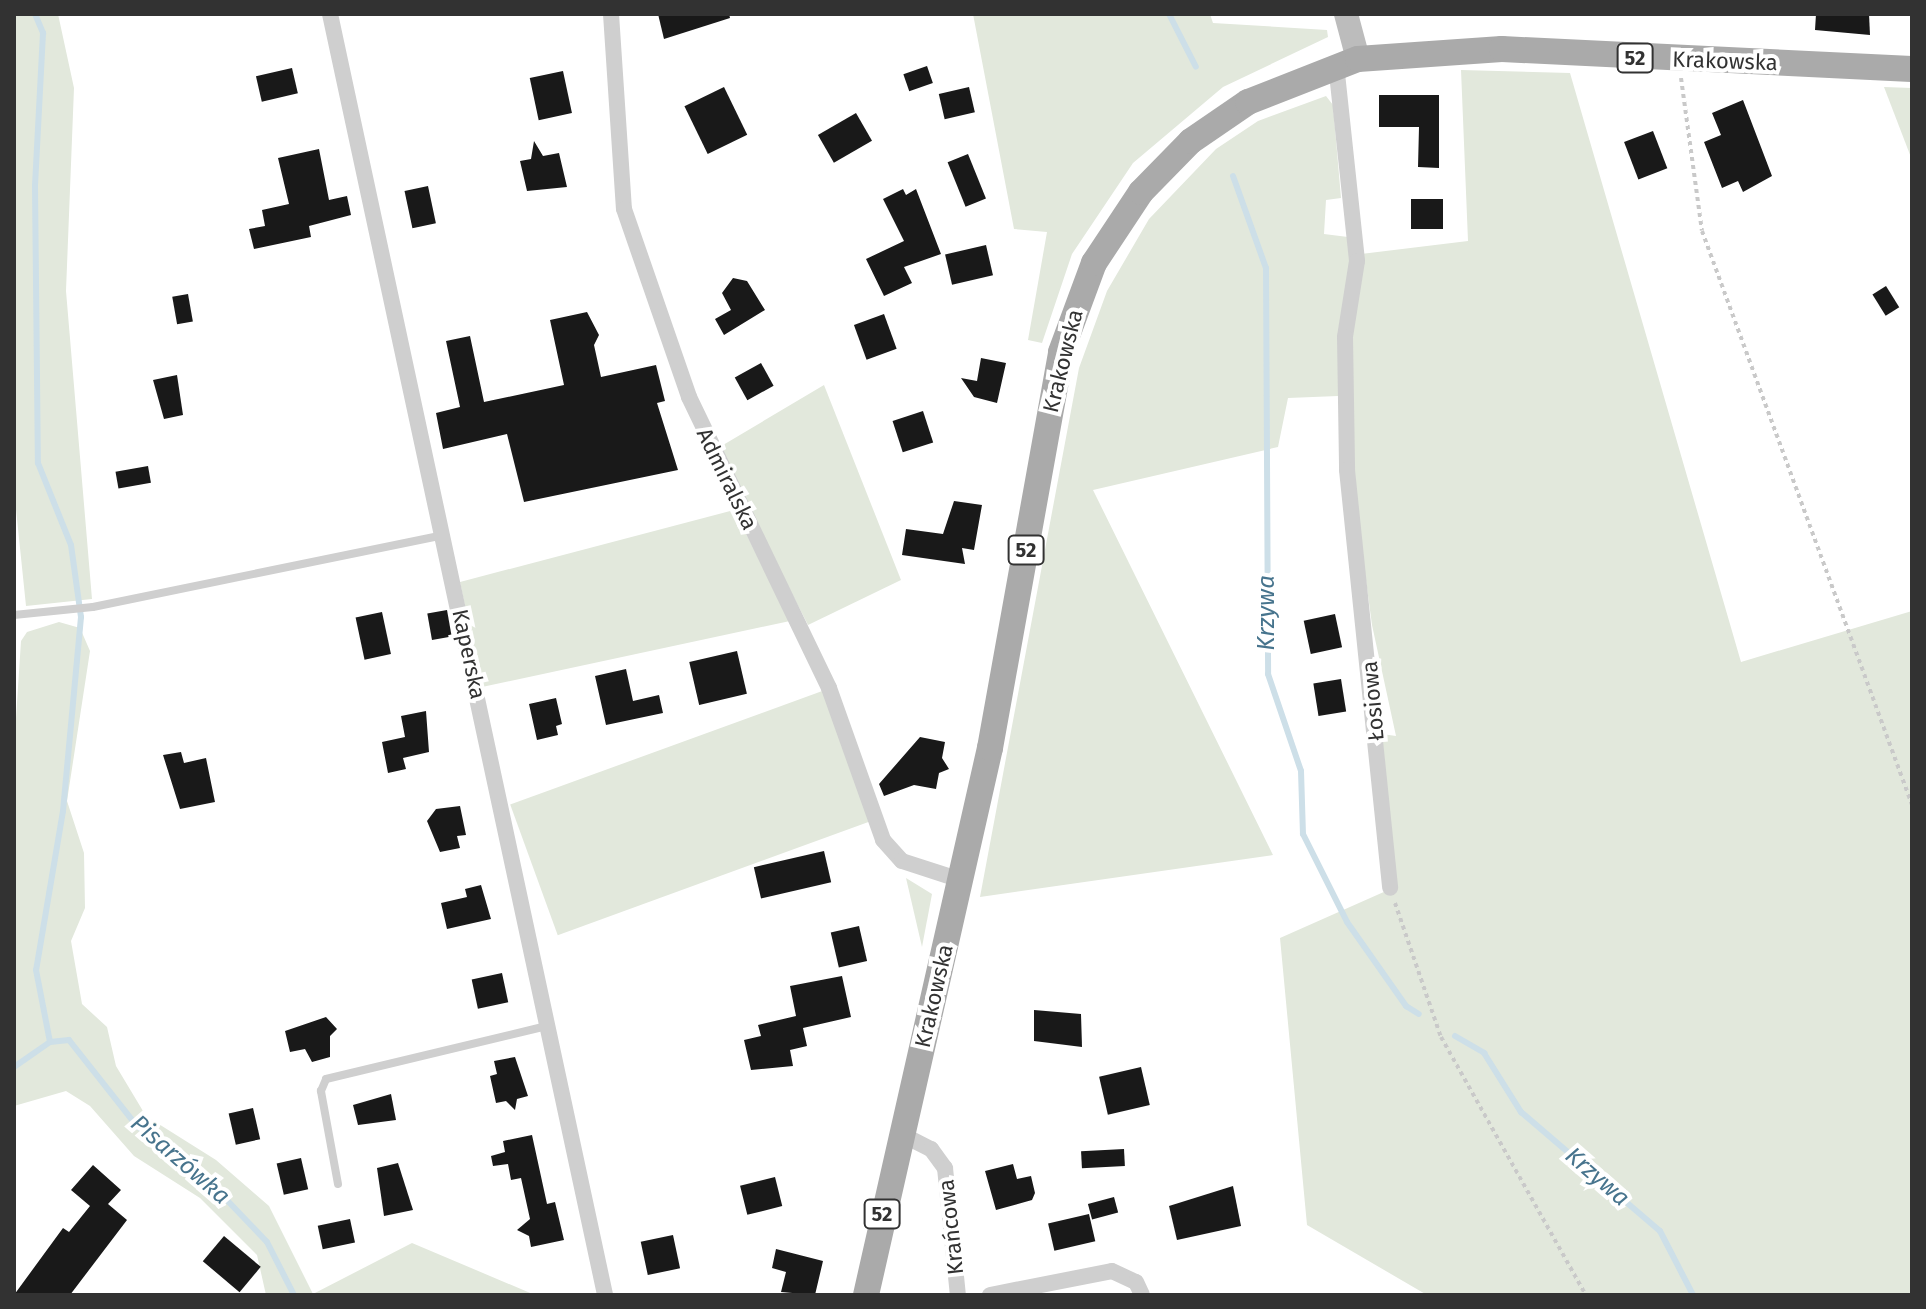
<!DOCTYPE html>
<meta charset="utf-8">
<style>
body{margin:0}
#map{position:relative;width:1926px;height:1309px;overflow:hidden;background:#fff;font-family:"Fira Sans",sans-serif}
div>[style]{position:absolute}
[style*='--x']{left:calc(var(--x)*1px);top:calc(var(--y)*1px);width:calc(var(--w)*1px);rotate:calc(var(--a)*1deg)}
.green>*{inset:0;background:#e2e8dc;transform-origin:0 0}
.stream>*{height:6px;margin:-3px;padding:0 3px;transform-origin:3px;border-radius:3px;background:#cddfe8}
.building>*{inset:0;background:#191919;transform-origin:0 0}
.path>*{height:4px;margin-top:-2px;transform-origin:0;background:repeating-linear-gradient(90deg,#c9c9c9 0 4px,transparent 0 8px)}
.lane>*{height:8px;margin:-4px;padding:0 4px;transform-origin:4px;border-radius:4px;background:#cfcfcf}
.street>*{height:16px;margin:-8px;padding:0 8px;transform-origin:8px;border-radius:8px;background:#cfcfcf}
.secondary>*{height:24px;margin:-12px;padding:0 12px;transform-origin:12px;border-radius:12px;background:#bcbcbc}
.primary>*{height:26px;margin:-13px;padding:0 13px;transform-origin:13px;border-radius:13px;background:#aaa}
span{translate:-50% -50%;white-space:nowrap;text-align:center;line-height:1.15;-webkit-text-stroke:8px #fff;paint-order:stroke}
.shield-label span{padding:2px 6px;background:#fff;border:2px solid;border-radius:6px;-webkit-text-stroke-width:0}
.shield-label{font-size:20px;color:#323232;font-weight:700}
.street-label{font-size:22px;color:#323232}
.water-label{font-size:24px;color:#47748d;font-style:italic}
.frame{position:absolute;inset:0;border:16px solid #323232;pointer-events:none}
</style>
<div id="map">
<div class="green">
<div style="clip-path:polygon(14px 14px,58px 14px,74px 88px,66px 291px,92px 599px,26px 606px,14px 490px)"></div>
<div style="clip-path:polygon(973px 14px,1210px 14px,1213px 23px,1327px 30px,1328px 37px,1223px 87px,1133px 163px,1072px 254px,1042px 343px,1028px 340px,1047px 232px,1014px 229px)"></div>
<div style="clip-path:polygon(1461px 70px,1570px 73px,1741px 662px,1912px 611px,1912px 1295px,1427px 1295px,1307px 1225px,1280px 938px,1395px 887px,1382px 734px,1396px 736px,1372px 625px,1351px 469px,1349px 337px,1361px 254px,1468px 241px)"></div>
<div style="clip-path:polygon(1884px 87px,1912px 88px,1912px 160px)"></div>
<div style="clip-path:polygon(1326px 96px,1333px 105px,1341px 198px,1326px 200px,1324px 234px,1348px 237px,1351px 261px,1338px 396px,1288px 398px,1278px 447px,1093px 490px,1273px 855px,980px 897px,1079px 368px,1107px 291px,1149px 219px,1216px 149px,1258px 121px)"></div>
<div style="clip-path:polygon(824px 385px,901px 580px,808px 625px,718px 448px)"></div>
<div style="clip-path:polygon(734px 510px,790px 621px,482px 687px,460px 582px)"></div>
<div style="clip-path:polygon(59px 622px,80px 628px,90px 651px,67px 801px,84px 853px,85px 908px,71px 941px,82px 1004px,107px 1027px,116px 1066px,146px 1116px,216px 1160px,269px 1206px,313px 1294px,412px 1243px,535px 1295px,266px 1295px,257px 1255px,200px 1198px,134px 1156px,90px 1106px,66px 1091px,14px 1106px,14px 749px,21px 641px,27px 632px)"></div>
<div style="left:825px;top:690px;width:139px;height:335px;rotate:70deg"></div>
<div style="clip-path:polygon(906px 878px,932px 894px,922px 947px)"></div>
</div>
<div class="stream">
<div style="--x:35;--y:14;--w:21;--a:67"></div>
<div style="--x:43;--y:33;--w:153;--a:93"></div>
<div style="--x:35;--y:186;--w:277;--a:89.4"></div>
<div style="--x:38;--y:463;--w:88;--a:68.1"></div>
<div style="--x:71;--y:545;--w:73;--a:82.1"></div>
<div style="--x:81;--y:617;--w:195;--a:95.3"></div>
<div style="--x:63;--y:811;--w:161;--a:99.6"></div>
<div style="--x:36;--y:970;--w:73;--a:79"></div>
<div style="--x:1169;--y:14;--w:59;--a:63"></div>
<div style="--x:1233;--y:176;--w:98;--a:70.3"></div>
<div style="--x:1266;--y:268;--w:406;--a:89.7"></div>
<div style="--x:1268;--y:674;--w:102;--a:71.2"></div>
<div style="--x:1301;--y:771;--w:63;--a:88.2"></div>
<div style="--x:1303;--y:834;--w:98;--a:63.4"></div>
<div style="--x:1347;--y:922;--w:103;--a:54.9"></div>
<div style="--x:1406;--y:1006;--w:15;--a:32"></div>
<div style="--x:1455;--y:1036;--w:34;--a:30"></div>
<div style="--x:1484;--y:1053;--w:70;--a:57.9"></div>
<div style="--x:1521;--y:1112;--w:183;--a:40.6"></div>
<div style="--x:1660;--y:1231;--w:72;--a:62.7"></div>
<div style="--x:14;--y:1067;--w:44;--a:-34.8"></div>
<div style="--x:50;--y:1042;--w:19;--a:-6"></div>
<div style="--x:69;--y:1040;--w:110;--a:51.7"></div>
<div style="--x:137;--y:1126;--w:81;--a:36.4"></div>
<div style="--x:202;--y:1174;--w:94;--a:46.3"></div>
<div style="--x:267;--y:1242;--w:59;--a:63"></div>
</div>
<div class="building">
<div style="clip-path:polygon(658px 14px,729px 14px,730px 18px,664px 39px)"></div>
<div style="clip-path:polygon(1816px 14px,1869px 14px,1870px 35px,1815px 30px)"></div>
<div style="left:927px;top:66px;width:18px;height:25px;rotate:71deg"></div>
<div style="left:292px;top:68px;width:26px;height:37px;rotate:77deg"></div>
<div style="left:563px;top:71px;width:43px;height:34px;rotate:78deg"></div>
<div style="left:724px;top:87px;width:53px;height:44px;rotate:64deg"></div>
<div style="left:969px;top:87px;width:26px;height:31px;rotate:77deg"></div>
<div style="clip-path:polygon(1379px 95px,1439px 95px,1439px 168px,1418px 167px,1419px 127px,1379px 127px)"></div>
<div style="clip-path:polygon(1743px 100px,1772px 176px,1743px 192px,1738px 181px,1722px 188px,1704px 142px,1721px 135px,1712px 113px)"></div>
<div style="left:856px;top:113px;width:32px;height:44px;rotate:60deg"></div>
<div style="left:1653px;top:131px;width:40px;height:31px;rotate:69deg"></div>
<div style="clip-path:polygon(534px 141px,543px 156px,559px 153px,567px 187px,527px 191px,520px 161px,531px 159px)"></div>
<div style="clip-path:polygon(319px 149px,329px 200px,347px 196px,351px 215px,309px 226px,311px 237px,254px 249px,249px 229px,265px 226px,262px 210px,289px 204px,278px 158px)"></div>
<div style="left:968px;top:154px;width:48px;height:22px;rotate:68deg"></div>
<div style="left:428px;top:186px;width:38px;height:24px;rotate:78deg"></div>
<div style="clip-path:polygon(903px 189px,906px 195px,916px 189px,941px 254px,904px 267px,912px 283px,884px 296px,866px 259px,904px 241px,883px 199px)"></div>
<div style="left:1411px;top:199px;width:32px;height:30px"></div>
<div style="left:986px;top:245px;width:31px;height:42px;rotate:77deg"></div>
<div style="clip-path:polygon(733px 278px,747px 281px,765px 310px,724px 335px,715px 319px,731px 310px,722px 293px)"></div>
<div style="left:1886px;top:286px;width:25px;height:16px;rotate:58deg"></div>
<div style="left:188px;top:294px;width:28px;height:16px;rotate:80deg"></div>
<div style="clip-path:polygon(587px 312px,599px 335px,594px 345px,601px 377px,656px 365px,665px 401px,657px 403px,678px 470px,524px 502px,507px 434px,443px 449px,436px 413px,460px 407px,446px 341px,470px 336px,484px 402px,564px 385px,550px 320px)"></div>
<div style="left:884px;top:314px;width:37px;height:32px;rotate:70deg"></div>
<div style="clip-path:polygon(981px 358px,1006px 363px,997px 403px,974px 397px,961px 378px,977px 381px)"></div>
<div style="left:761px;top:363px;width:26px;height:30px;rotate:61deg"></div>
<div style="clip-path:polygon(177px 375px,183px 415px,164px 419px,153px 380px)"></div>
<div style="left:923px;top:411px;width:33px;height:32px;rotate:72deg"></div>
<div style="left:148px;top:466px;width:17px;height:33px;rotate:80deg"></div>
<div style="clip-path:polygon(954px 501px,982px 505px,974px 550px,962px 548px,965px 564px,902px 555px,906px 529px,943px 534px)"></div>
<div style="left:447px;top:610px;width:27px;height:20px;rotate:80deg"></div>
<div style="left:382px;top:612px;width:43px;height:27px;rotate:78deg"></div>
<div style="left:1335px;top:614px;width:34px;height:32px;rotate:78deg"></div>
<div style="left:737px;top:651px;width:44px;height:49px;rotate:77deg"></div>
<div style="clip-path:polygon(626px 669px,633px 701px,659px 695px,663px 713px,606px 725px,595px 676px)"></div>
<div style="left:1341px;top:679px;width:33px;height:28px;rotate:81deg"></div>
<div style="clip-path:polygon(556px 698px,562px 724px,556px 726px,558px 735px,537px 740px,529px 704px)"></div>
<div style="clip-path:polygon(426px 711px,429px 752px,403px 758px,406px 769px,388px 773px,382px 742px,405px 737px,401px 716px)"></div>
<div style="clip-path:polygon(920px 737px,945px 742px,942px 758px,949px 769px,939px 773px,936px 789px,914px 785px,884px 796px,879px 784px)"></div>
<div style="clip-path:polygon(181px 752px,184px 763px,206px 758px,215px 802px,180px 809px,163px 755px)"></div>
<div style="clip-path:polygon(460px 806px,466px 835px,457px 836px,460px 848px,440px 852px,427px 821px,436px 809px)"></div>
<div style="left:824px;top:851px;width:32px;height:72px;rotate:77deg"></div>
<div style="clip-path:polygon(481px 885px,491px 919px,447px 929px,441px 903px,467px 897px,465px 889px)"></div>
<div style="left:859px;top:926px;width:36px;height:29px;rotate:77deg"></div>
<div style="left:502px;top:973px;width:30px;height:31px;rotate:78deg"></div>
<div style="clip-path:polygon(842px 976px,851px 1017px,803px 1028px,807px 1046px,790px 1050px,793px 1066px,751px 1070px,744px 1040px,761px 1036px,758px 1025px,796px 1016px,790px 986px)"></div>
<div style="clip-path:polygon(1034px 1010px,1081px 1014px,1082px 1047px,1034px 1041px)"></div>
<div style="clip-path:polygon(326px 1017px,337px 1029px,330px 1036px,330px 1057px,312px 1062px,305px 1049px,290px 1052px,285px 1031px)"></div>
<div style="clip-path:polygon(515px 1057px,528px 1096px,517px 1099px,515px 1110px,506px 1101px,496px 1103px,490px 1076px,497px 1074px,494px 1061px)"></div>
<div style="left:1141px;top:1067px;width:39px;height:43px;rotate:77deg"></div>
<div style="clip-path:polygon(391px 1094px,396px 1120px,358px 1125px,353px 1105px)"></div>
<div style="left:253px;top:1108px;width:32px;height:25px;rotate:77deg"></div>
<div style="clip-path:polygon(532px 1135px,547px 1204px,555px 1202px,564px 1240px,531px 1247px,529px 1236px,517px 1230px,530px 1219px,521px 1178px,511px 1180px,508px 1164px,493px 1166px,491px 1156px,505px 1152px,503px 1141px)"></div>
<div style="left:1124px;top:1149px;width:17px;height:43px;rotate:87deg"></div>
<div style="left:301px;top:1158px;width:32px;height:25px;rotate:77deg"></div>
<div style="clip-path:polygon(398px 1163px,413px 1210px,384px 1216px,377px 1168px)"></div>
<div style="clip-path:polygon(1013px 1164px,1017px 1179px,1031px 1176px,1035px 1193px,1032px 1200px,996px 1210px,985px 1171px)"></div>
<div style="clip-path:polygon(93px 1165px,121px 1190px,108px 1204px,127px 1220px,70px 1295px,14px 1295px,63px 1228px,69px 1232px,90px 1206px,71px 1190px)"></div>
<div style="left:775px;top:1177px;width:30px;height:36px;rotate:76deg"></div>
<div style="clip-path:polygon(1233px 1186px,1241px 1226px,1177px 1240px,1169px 1206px)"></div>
<div style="left:1114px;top:1197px;width:16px;height:27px;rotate:75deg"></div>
<div style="left:1089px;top:1214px;width:28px;height:42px;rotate:77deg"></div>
<div style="left:350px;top:1219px;width:24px;height:33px;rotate:78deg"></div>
<div style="left:673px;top:1235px;width:34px;height:33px;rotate:78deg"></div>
<div style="left:224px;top:1236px;width:48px;height:33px;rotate:40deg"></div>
<div style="clip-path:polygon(776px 1249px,823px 1261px,815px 1295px,781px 1292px,786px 1272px,772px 1268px)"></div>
</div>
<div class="path">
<div style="--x:1681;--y:78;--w:154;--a:82.2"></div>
<div style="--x:1702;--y:231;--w:611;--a:69.9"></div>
<div style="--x:1395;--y:903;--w:142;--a:71.1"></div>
<div style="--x:1441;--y:1037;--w:296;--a:60.7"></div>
</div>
<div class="lane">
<div style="--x:14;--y:615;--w:79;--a:-5.8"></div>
<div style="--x:93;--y:607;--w:357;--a:-11.6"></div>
<div style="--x:338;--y:1184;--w:95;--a:-100.4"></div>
<div style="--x:321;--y:1091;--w:13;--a:-67"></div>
<div style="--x:326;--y:1079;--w:227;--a:-13.5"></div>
</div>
<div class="street">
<div style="--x:330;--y:14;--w:1310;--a:77.88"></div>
<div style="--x:611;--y:14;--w:195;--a:86.2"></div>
<div style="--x:624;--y:209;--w:199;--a:70.9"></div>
<div style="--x:689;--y:397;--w:323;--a:64.3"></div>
<div style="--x:829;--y:688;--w:161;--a:70.4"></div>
<div style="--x:883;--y:840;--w:28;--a:48"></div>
<div style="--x:902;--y:861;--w:62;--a:17.9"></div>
<div style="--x:1336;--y:64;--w:198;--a:83.9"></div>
<div style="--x:1357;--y:261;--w:77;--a:99"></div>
<div style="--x:1345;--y:337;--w:133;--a:89.1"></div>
<div style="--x:1347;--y:470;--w:420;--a:84.1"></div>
<div style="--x:901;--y:1134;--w:34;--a:27"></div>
<div style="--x:931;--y:1149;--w:24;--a:54"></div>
<div style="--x:945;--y:1168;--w:128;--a:84.2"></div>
<div style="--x:990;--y:1295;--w:124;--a:-11.1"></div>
<div style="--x:1112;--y:1271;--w:26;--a:25"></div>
<div style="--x:1136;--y:1282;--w:14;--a:65"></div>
</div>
<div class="secondary">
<div style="--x:1346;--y:14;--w:47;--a:75.1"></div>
</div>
<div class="primary">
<div style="--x:866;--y:1295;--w:561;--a:-77.23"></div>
<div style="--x:990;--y:748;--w:402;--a:-79.8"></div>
<div style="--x:1061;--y:352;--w:95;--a:-69.7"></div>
<div style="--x:1094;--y:263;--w:85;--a:-56.5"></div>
<div style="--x:1141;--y:192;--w:71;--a:-45.6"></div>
<div style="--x:1191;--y:141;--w:69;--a:-34.4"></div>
<div style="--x:1248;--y:102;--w:118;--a:-21.4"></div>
<div style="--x:1358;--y:59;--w:144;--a:-4"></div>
<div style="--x:1502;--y:49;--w:410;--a:2.8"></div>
</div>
<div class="shield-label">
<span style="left:1635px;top:58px">52</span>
<span style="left:1026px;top:550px">52</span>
<span style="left:882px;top:1214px">52</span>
</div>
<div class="street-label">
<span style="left:1725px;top:61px;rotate:2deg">Krakowska</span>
<span style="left:1063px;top:361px;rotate:-76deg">Krakowska</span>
<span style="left:727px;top:479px;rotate:64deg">Admiralska</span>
<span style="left:469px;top:654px;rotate:78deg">Kaperska</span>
<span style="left:1373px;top:701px;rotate:-95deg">Łosiowa</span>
<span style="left:934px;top:996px;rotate:-77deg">Krakowska</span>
<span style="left:951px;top:1227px;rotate:-96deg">Krańcowa</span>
</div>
<div class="water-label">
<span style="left:1267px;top:613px;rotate:-90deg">Krzywa</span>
<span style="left:180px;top:1160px;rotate:41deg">Pisarzówka</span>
<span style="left:1597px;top:1177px;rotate:41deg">Krzywa</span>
</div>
<div class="frame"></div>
</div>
